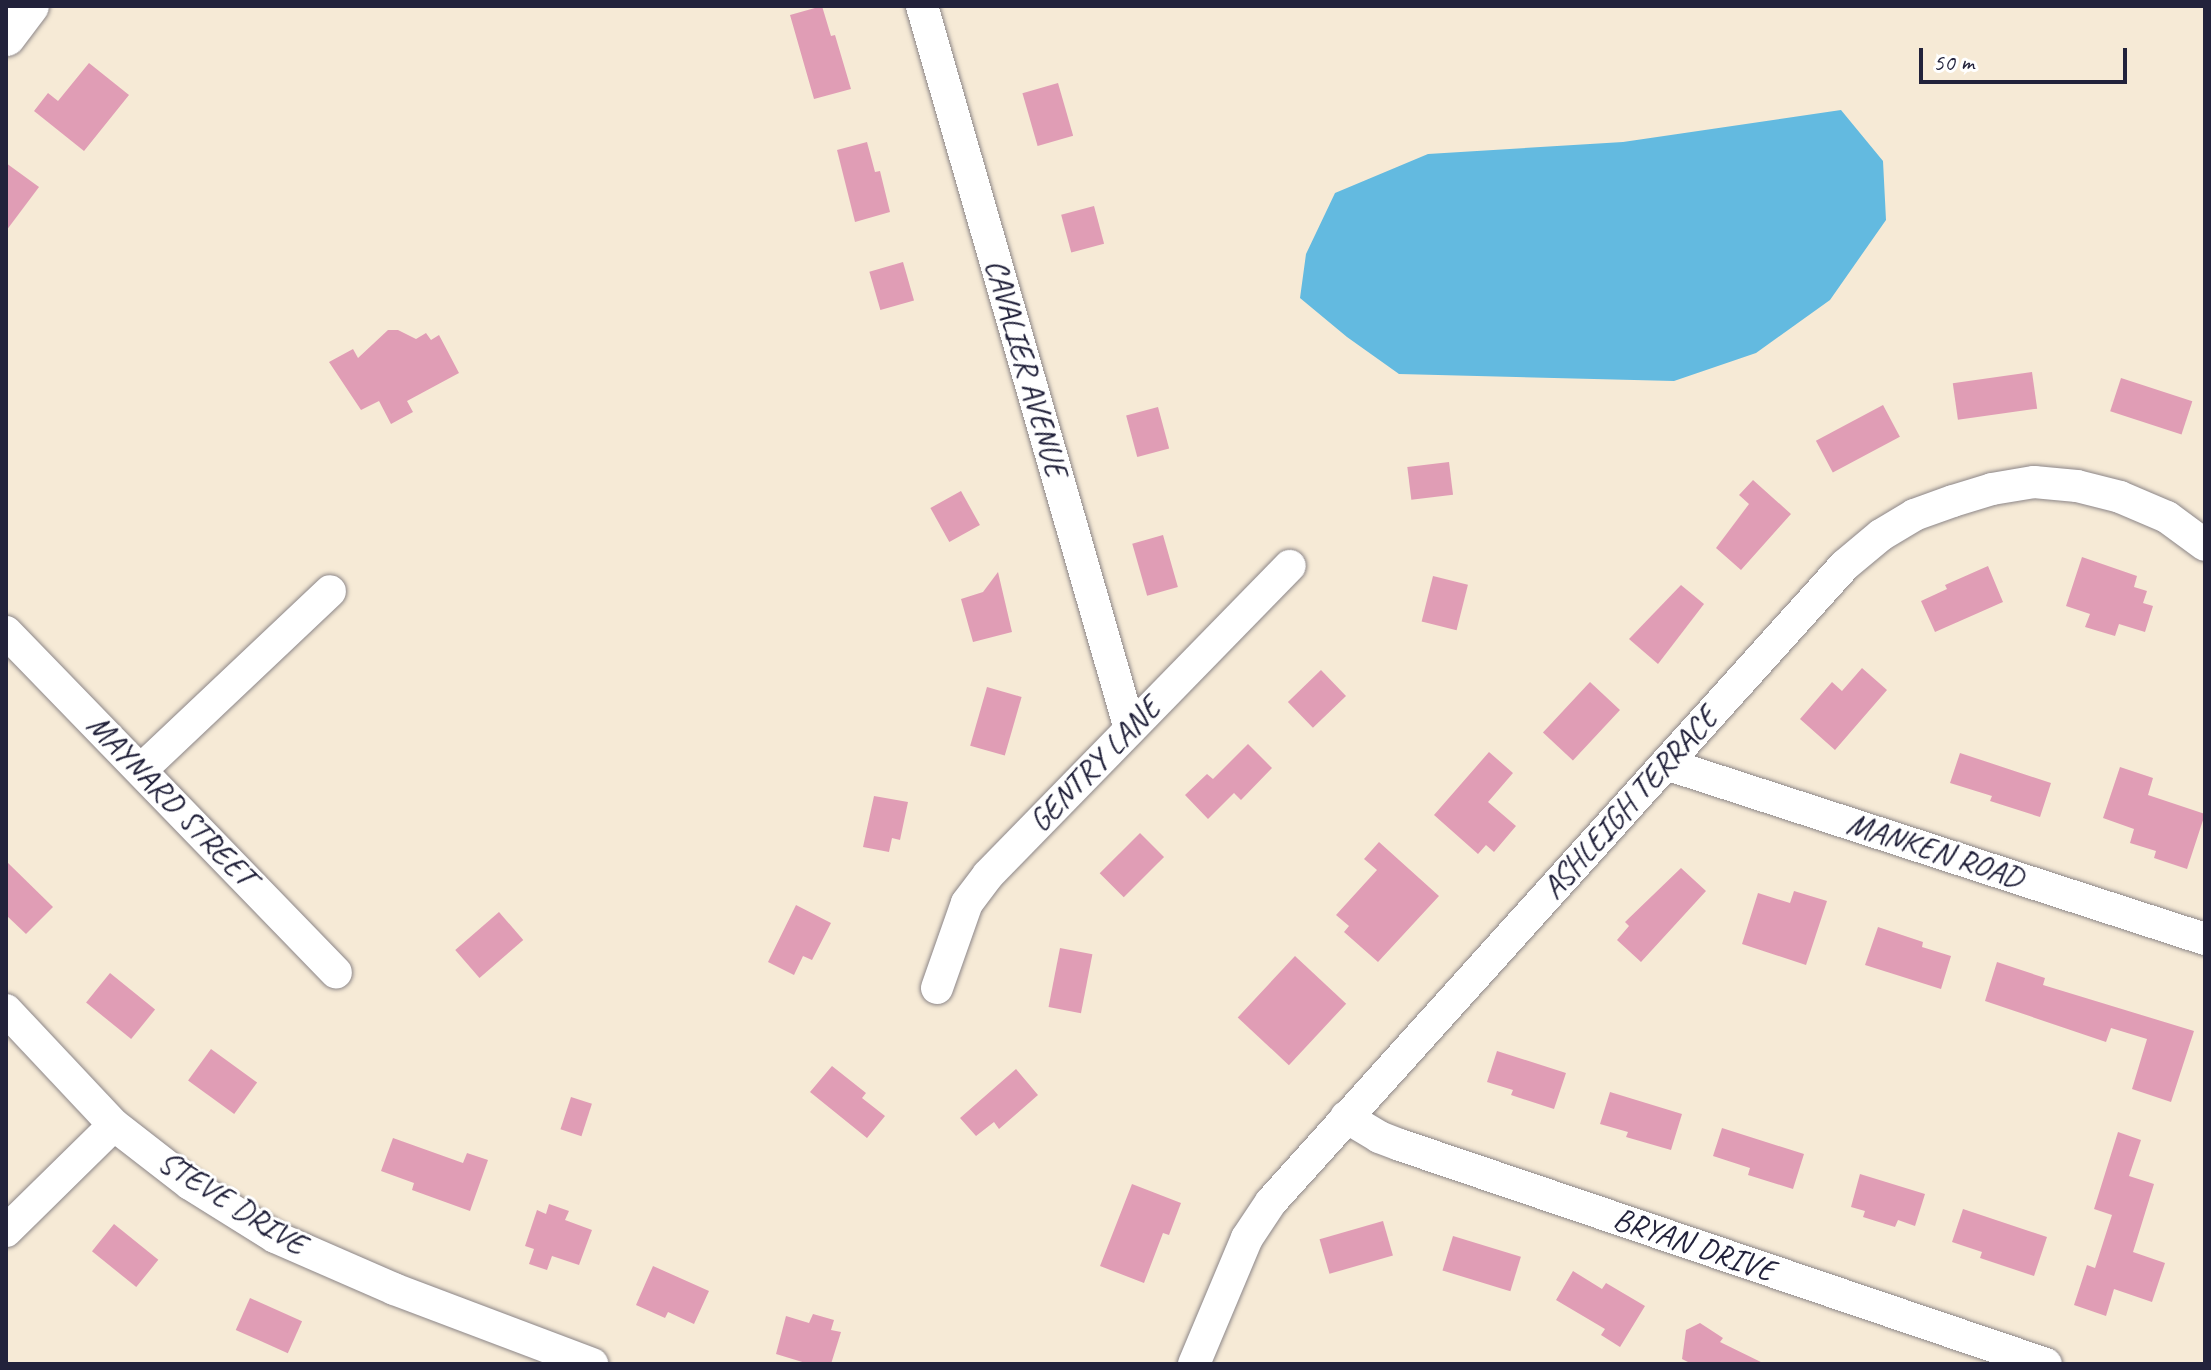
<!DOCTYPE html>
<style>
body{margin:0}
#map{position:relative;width:2211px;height:1370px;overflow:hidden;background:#f6ead6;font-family:Caveat,sans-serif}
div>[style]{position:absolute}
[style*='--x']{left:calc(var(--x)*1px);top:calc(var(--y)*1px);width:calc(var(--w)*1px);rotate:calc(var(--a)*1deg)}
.water>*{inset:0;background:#63bae0}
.building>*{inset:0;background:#e09db5;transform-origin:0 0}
.roads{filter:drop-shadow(0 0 2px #8c8688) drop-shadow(0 0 2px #8c8688)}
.minor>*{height:32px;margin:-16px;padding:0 16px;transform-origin:16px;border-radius:16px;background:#fff}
.tertiary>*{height:40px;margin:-20px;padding:0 20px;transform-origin:20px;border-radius:20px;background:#fff}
span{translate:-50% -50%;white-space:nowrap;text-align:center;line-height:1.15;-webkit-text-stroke:6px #fff;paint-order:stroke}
.street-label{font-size:32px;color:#22223b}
.frame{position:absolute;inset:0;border:8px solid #22223b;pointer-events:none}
.scale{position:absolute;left:1919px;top:48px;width:208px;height:36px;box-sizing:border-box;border:4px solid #22223b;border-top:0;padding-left:10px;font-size:24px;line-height:28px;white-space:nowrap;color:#22223b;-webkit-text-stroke:6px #fff;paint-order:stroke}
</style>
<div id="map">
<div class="water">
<div style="clip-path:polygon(1841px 110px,1883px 161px,1886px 220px,1830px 300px,1756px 353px,1674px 381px,1399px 374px,1347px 337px,1300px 298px,1306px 254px,1335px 193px,1428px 154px,1623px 142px)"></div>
</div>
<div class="building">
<div style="clip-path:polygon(822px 6px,831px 36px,835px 35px,851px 89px,814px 99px,790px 15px)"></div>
<div style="clip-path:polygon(89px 63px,129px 95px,84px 151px,34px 111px,48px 93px,58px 101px)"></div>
<div style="left:1058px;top:83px;width:55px;height:37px;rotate:74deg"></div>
<div style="clip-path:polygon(867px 142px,875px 172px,880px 171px,890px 212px,855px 222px,837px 150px)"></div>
<div style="clip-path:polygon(6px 163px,39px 187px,6px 231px)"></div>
<div style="left:1094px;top:206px;width:39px;height:34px;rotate:75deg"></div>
<div style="left:903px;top:262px;width:40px;height:35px;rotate:74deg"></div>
<div style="clip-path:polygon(388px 330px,398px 330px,416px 339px,426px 333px,431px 340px,439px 335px,459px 373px,407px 401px,413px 412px,391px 424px,379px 401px,361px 410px,329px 362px,353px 349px,358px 358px)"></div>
<div style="left:2032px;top:372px;width:37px;height:80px;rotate:82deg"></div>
<div style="left:2121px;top:378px;width:75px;height:35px;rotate:18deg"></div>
<div style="left:1883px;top:405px;width:36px;height:76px;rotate:62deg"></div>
<div style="left:1158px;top:407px;width:43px;height:33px;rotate:75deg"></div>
<div style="left:1449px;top:462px;width:33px;height:42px;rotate:83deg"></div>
<div style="clip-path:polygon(1753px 480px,1791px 514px,1741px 570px,1716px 548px,1749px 504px,1739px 495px)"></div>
<div style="left:961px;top:491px;width:39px;height:35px;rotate:61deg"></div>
<div style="left:1163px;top:535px;width:54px;height:32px;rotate:74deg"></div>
<div style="clip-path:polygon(2082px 557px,2137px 576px,2134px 587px,2147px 591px,2143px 603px,2153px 606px,2145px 632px,2119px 624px,2115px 636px,2085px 627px,2090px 614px,2066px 606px)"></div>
<div style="clip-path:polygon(1988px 566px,2003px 602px,1935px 632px,1921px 601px,1947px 589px,1945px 585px)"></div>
<div style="clip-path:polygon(998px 572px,1012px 632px,973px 642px,961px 599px,983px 592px)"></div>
<div style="left:1433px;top:576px;width:36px;height:47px;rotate:14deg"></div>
<div style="clip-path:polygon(1681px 585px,1704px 604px,1658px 664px,1629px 639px)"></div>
<div style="clip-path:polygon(1862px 668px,1887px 690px,1835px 750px,1800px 719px,1832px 682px,1842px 691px)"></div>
<div style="left:1321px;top:670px;width:36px;height:46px;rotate:46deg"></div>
<div style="left:1590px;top:682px;width:41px;height:69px;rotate:43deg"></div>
<div style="left:987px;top:687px;width:36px;height:61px;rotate:16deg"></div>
<div style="clip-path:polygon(1248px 744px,1272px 768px,1241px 800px,1234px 793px,1208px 819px,1185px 795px,1207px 774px,1213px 779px)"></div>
<div style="clip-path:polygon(1489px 752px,1513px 773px,1488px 802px,1516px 826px,1494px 852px,1486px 845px,1478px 854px,1434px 815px)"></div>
<div style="clip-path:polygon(1960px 753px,2051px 783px,2040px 817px,1990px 801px,1992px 796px,1950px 783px)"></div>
<div style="clip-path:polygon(2120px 767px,2153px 778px,2148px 795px,2205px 814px,2187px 869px,2154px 858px,2156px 851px,2130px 843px,2134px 829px,2103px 818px)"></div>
<div style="clip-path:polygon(874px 796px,908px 802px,900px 840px,892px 838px,889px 852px,863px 847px)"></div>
<div style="left:1140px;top:833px;width:34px;height:57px;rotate:45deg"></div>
<div style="clip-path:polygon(1379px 842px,1439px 896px,1378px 962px,1344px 932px,1349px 926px,1336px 915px,1377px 870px,1364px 859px)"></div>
<div style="clip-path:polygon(6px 861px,53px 907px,26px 934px,6px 915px)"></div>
<div style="clip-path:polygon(1681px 868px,1706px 891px,1641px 962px,1617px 940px,1629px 926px,1625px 922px)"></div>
<div style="clip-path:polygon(1794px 891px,1827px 901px,1806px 965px,1742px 944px,1758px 893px,1790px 903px)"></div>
<div style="clip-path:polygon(796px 905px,831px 923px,812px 960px,803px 956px,794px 975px,768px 962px)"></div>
<div style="left:499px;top:912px;width:37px;height:58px;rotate:49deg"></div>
<div style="clip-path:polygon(1878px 927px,1923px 942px,1922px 947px,1951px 956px,1941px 989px,1865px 965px)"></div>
<div style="left:1060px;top:948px;width:33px;height:60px;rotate:11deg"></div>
<div style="left:1295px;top:956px;width:70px;height:84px;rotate:43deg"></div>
<div style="clip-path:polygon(1997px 962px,2045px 978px,2043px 985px,2194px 1031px,2171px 1102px,2132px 1089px,2147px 1039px,2111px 1028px,2106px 1042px,1985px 1001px)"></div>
<div style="left:110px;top:973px;width:58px;height:38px;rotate:39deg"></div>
<div style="left:211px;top:1049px;width:57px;height:39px;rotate:36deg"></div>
<div style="clip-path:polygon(1497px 1051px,1566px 1073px,1554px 1109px,1511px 1095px,1513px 1090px,1487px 1082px)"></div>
<div style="clip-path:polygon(832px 1066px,866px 1093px,862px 1098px,885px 1116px,867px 1138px,810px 1092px)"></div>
<div style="clip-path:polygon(1016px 1069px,1038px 1095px,999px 1129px,994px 1122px,976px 1136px,960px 1118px)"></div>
<div style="clip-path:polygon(1610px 1092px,1682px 1114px,1671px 1150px,1626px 1137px,1628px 1132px,1600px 1124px)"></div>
<div style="left:571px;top:1097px;width:22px;height:34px;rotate:18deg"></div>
<div style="clip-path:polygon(1722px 1128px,1804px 1154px,1793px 1189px,1748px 1175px,1750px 1168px,1713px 1156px)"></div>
<div style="clip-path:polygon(2118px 1132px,2141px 1140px,2129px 1176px,2154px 1184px,2133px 1252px,2165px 1263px,2152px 1302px,2114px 1289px,2106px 1316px,2074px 1305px,2087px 1265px,2095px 1268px,2112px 1215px,2094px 1209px)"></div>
<div style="clip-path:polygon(393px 1138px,463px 1163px,467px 1153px,488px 1160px,470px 1211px,412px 1190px,414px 1183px,381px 1171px)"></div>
<div style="clip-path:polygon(1860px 1174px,1925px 1194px,1915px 1226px,1898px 1220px,1895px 1227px,1863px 1217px,1865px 1211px,1851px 1207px)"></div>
<div style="clip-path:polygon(1132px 1184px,1181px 1203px,1169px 1235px,1163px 1233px,1144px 1283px,1100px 1266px)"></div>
<div style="clip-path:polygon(549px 1204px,569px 1211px,565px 1220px,592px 1230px,579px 1265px,552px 1256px,547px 1270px,529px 1264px,534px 1249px,525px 1246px,537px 1210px,546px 1214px)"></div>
<div style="clip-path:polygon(1963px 1209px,2047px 1237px,2034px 1276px,1980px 1258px,1982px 1252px,1952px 1242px)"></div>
<div style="left:1383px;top:1221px;width:36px;height:66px;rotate:74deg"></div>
<div style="left:114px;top:1224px;width:57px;height:35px;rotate:39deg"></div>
<div style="left:1453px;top:1236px;width:71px;height:36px;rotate:17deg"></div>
<div style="clip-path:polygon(653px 1266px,709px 1291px,694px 1324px,668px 1312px,665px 1318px,636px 1305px)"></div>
<div style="clip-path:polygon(1573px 1271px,1602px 1289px,1606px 1283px,1645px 1306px,1620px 1347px,1601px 1335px,1605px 1329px,1556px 1300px)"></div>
<div style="left:250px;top:1298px;width:57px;height:35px;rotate:24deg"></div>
<div style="clip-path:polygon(813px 1314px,834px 1320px,831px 1330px,841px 1332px,831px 1364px,809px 1364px,776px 1354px,786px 1316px,809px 1323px)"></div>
<div style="clip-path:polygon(1700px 1323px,1723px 1338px,1720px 1342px,1765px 1364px,1692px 1364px,1682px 1359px,1686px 1330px)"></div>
</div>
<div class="roads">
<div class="minor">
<div style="--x:922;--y:6;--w:752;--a:73.95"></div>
<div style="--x:6;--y:632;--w:474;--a:45.9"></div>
<div style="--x:1666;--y:764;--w:567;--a:17.99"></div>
<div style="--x:141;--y:770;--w:260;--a:-43.4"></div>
<div style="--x:937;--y:988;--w:90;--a:-70.6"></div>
<div style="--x:967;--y:903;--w:35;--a:-53"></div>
<div style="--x:988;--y:875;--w:432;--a:-45.7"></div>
<div style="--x:6;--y:1010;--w:158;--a:46.8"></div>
<div style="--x:114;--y:1125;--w:96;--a:37.8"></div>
<div style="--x:190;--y:1184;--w:100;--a:31.9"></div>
<div style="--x:275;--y:1237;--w:130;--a:23.6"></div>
<div style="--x:394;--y:1289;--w:212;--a:20.7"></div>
<div style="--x:1346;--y:1117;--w:39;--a:31"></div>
<div style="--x:1379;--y:1137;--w:22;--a:21"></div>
<div style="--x:1400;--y:1145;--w:682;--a:18.73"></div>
<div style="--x:6;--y:1231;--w:151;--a:-44.5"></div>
<div style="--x:1194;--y:1364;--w:137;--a:-67.2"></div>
<div style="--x:1247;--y:1238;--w:43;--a:-56.3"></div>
<div style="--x:1271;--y:1202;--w:857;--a:-47.98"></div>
<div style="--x:1845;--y:565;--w:47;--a:-39.8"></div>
<div style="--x:1881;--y:535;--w:39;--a:-31"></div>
<div style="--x:1914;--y:515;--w:41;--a:-19.7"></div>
<div style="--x:1953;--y:501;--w:41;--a:-17.1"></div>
<div style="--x:1992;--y:489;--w:43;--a:-9.5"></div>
<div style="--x:2034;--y:482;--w:43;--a:5.3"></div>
<div style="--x:2077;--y:486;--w:44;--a:14.3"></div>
<div style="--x:2120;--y:497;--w:51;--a:23.1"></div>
<div style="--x:2167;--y:517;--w:47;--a:36.4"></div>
</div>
<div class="tertiary">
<div style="--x:6;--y:36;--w:38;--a:-53"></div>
</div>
</div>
<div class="street-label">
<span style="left:1026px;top:368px;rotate:74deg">CAVALIER AVENUE</span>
<span style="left:1095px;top:765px;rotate:-46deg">GENTRY LANE</span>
<span style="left:171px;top:801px;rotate:46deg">MAYNARD STREET</span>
<span style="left:1630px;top:803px;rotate:-48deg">ASHLEIGH TERRACE</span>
<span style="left:1935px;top:851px;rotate:18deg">MANKEN ROAD</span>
<span style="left:232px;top:1203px;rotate:32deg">STEVE DRIVE</span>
<span style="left:1694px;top:1245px;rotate:19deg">BRYAN DRIVE</span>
</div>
<div class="frame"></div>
<div class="scale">50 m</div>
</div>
